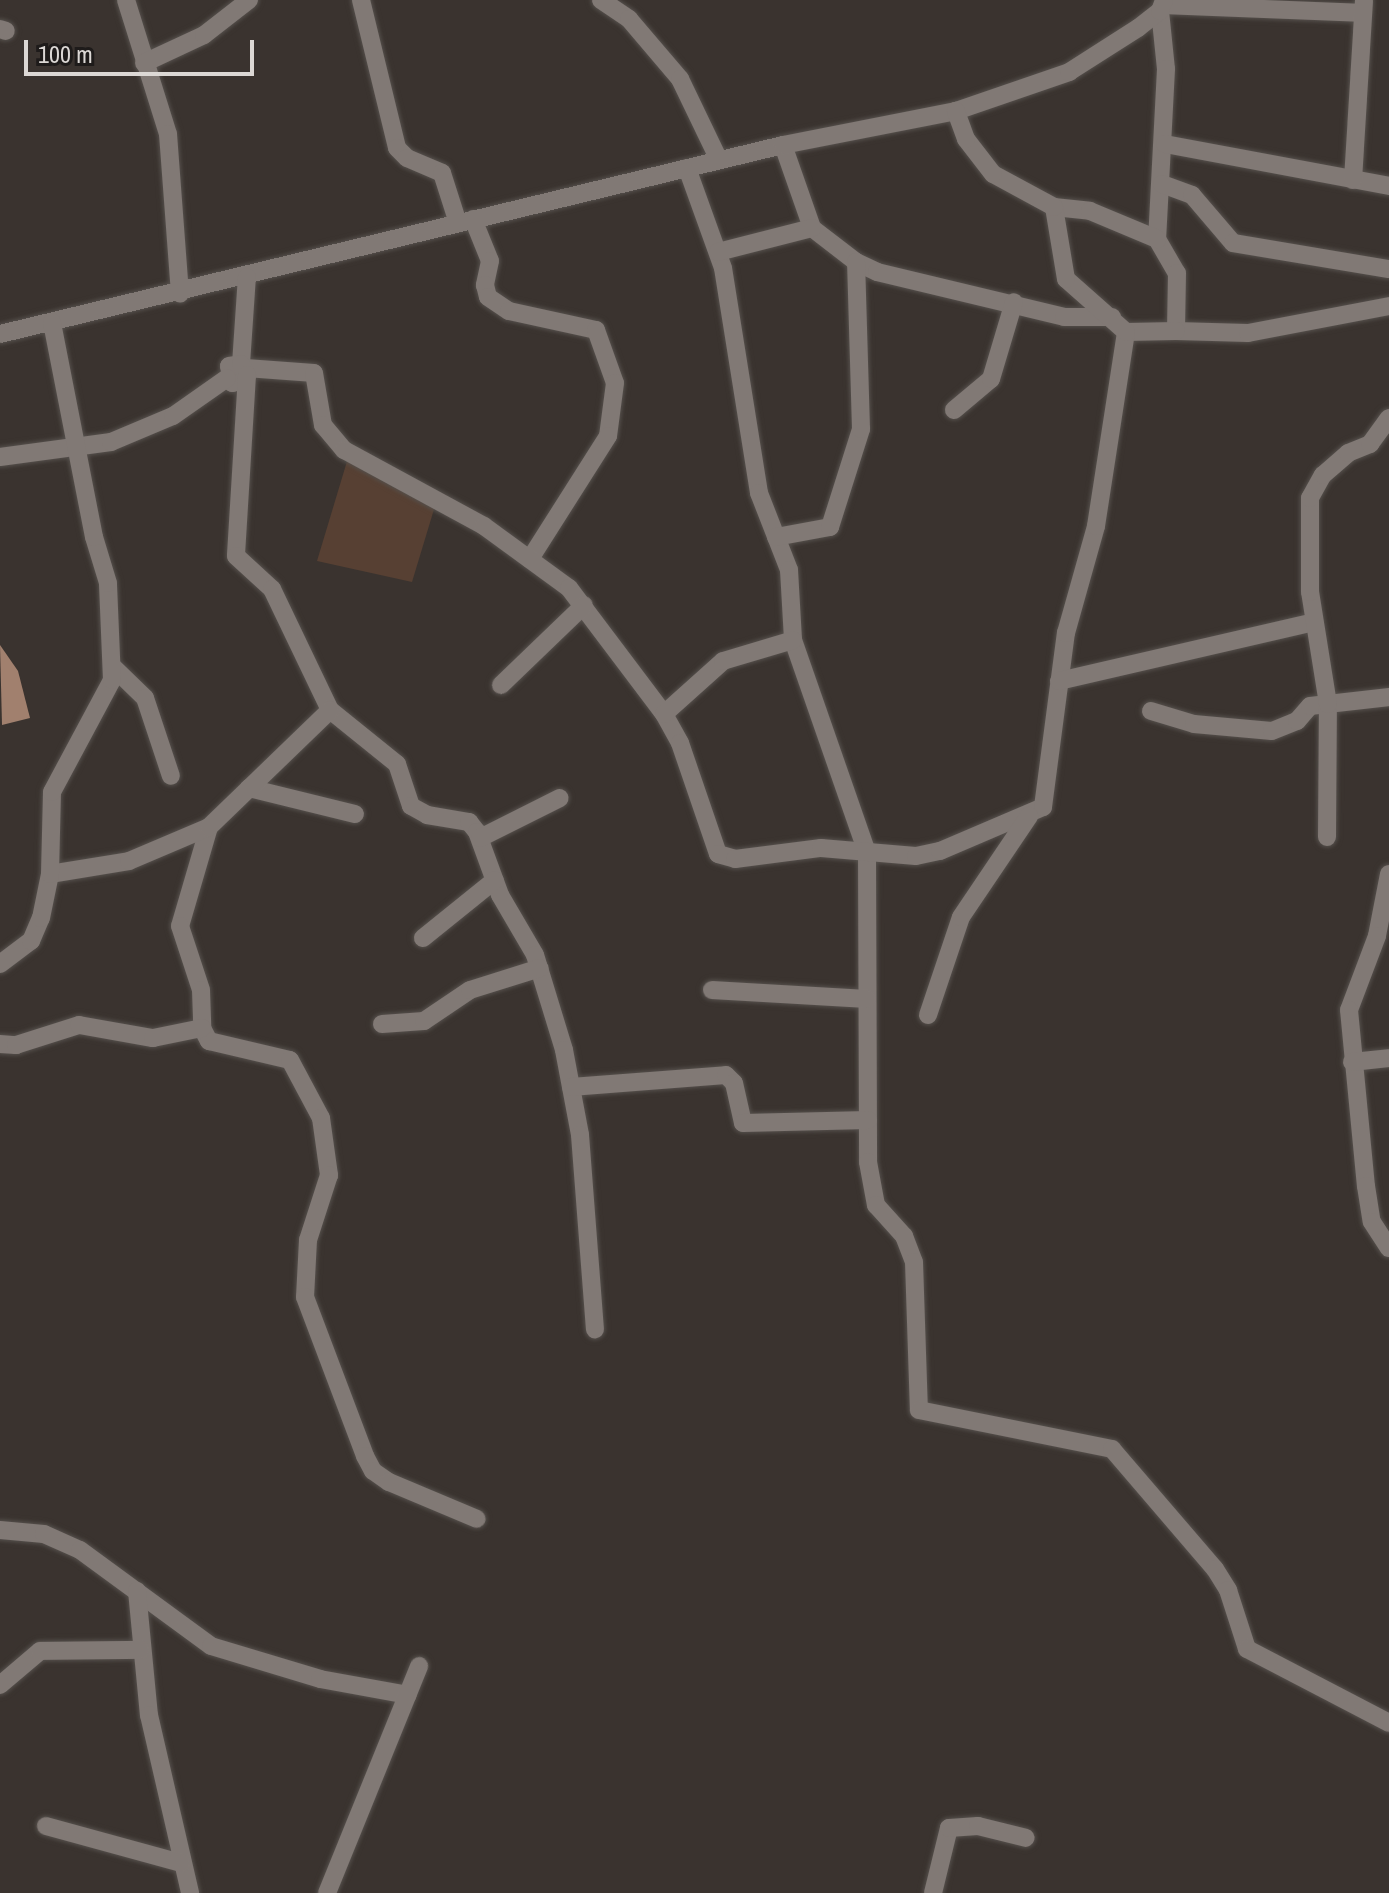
<!DOCTYPE html>
<style>
body{margin:0}
#map{position:relative;width:1389px;height:1893px;overflow:hidden;background:#3a332f;font-family:"Archivo Narrow",sans-serif}
div>[style]{position:absolute}
[style*='--x']{left:calc(var(--x)*1px);top:calc(var(--y)*1px);width:calc(var(--w)*1px);rotate:calc(var(--a)*1deg)}
.green>*{inset:0;background:#574033}
.water>*{inset:0;background:#a1806e}
.roads{filter:drop-shadow(0 0 2px #55504c) drop-shadow(0 0 2px #55504c)}
.minor>*{height:18px;margin:-9px;padding:0 9px;transform-origin:9px;border-radius:9px;background:#817975}
span{translate:-50% -50%;white-space:nowrap;text-align:center;line-height:1.15;-webkit-text-stroke:8px #1e1b1a;paint-order:stroke}
.scale{position:absolute;left:24px;top:40px;width:230px;height:36px;box-sizing:border-box;border:4px solid #dcd8d5;border-top:0;padding-left:10px;font-size:24px;line-height:28px;white-space:nowrap;color:#dcd8d5;-webkit-text-stroke:6px #1e1b1a;paint-order:stroke}
</style>
<div id="map">
<div class="green">
<div style="clip-path:polygon(348px 458px,435px 506px,412px 582px,317px 561px)"></div>
</div>
<div class="water">
<div style="clip-path:polygon(0 645px,18px 671px,30px 718px,2px 725px)"></div>
</div>
<div class="roads">
<div class="minor">
<div style="--x:126;--y:0;--w:140;--a:72.6"></div>
<div style="--x:168;--y:134;--w:160;--a:85.7"></div>
<div style="--x:361;--y:0;--w:152;--a:76.3"></div>
<div style="--x:397;--y:148;--w:14;--a:45"></div>
<div style="--x:407;--y:158;--w:38;--a:23"></div>
<div style="--x:442;--y:173;--w:52;--a:72.3"></div>
<div style="--x:601;--y:0;--w:34;--a:34"></div>
<div style="--x:629;--y:19;--w:79;--a:49.6"></div>
<div style="--x:680;--y:79;--w:90;--a:64.3"></div>
<div style="--x:1165;--y:5;--w:198;--a:2.3"></div>
<div style="--x:1160;--y:11;--w:58;--a:84.1"></div>
<div style="--x:1166;--y:69;--w:170;--a:93"></div>
<div style="--x:1157;--y:239;--w:39;--a:60"></div>
<div style="--x:1177;--y:273;--w:58;--a:91"></div>
<div style="--x:1176;--y:331;--w:72;--a:1.6"></div>
<div style="--x:1248;--y:333;--w:144;--a:-10.8"></div>
<div style="--x:0;--y:29;--w:6;--a:18"></div>
<div style="--x:144;--y:63;--w:66;--a:-25"></div>
<div style="--x:204;--y:35;--w:57;--a:-37.9"></div>
<div style="--x:1165;--y:144;--w:228;--a:10.6"></div>
<div style="--x:783;--y:145;--w:88;--a:70.7"></div>
<div style="--x:812;--y:228;--w:56;--a:37.7"></div>
<div style="--x:856;--y:262;--w:23;--a:25"></div>
<div style="--x:877;--y:272;--w:192;--a:13.5"></div>
<div style="--x:1064;--y:317;--w:48;--a:0"></div>
<div style="--x:687;--y:168;--w:106;--a:70.2"></div>
<div style="--x:723;--y:268;--w:228;--a:80.9"></div>
<div style="--x:759;--y:493;--w:83;--a:68.7"></div>
<div style="--x:789;--y:570;--w:70;--a:86.7"></div>
<div style="--x:793;--y:640;--w:225;--a:70.8"></div>
<div style="--x:867;--y:852;--w:310;--a:89.8"></div>
<div style="--x:868;--y:1162;--w:44;--a:79.5"></div>
<div style="--x:876;--y:1205;--w:42;--a:47.9"></div>
<div style="--x:904;--y:1236;--w:28;--a:69"></div>
<div style="--x:914;--y:1262;--w:148;--a:88.1"></div>
<div style="--x:919;--y:1410;--w:197;--a:11.4"></div>
<div style="--x:1112;--y:1449;--w:158;--a:49.4"></div>
<div style="--x:1215;--y:1569;--w:25;--a:58"></div>
<div style="--x:1228;--y:1590;--w:62;--a:72.1"></div>
<div style="--x:1247;--y:1649;--w:160;--a:27.5"></div>
<div style="--x:1353;--y:180;--w:180;--a:-86.5"></div>
<div style="--x:1162;--y:184;--w:32;--a:20"></div>
<div style="--x:1192;--y:195;--w:63;--a:49.5"></div>
<div style="--x:1233;--y:243;--w:158;--a:9.5"></div>
<div style="--x:1054;--y:207;--w:36;--a:6"></div>
<div style="--x:1090;--y:211;--w:73;--a:22.7"></div>
<div style="--x:473;--y:219;--w:45;--a:68"></div>
<div style="--x:490;--y:261;--w:25;--a:102"></div>
<div style="--x:485;--y:285;--w:12;--a:76"></div>
<div style="--x:488;--y:297;--w:25;--a:34"></div>
<div style="--x:509;--y:311;--w:89;--a:12.3"></div>
<div style="--x:596;--y:330;--w:56;--a:70.3"></div>
<div style="--x:615;--y:383;--w:53;--a:97.5"></div>
<div style="--x:608;--y:436;--w:146;--a:122.4"></div>
<div style="--x:718;--y:252;--w:97;--a:-14.3"></div>
<div style="--x:1126;--y:332;--w:50;--a:-1.1"></div>
<div style="--x:0;--y:334;--w:805;--a:-13.57"></div>
<div style="--x:783;--y:145;--w:176;--a:-11.1"></div>
<div style="--x:956;--y:111;--w:120;--a:-19"></div>
<div style="--x:1069;--y:72;--w:82;--a:-32.5"></div>
<div style="--x:1138;--y:28;--w:28;--a:-38"></div>
<div style="--x:1160;--y:11;--w:12;--a:-70"></div>
<div style="--x:241;--y:364;--w:87;--a:-86.1"></div>
<div style="--x:246;--y:368;--w:68;--a:4.2"></div>
<div style="--x:314;--y:373;--w:53;--a:80.2"></div>
<div style="--x:323;--y:425;--w:33;--a:50"></div>
<div style="--x:344;--y:450;--w:159;--a:28.5"></div>
<div style="--x:484;--y:526;--w:105;--a:36.1"></div>
<div style="--x:569;--y:588;--w:158;--a:53"></div>
<div style="--x:664;--y:714;--w:33;--a:61"></div>
<div style="--x:680;--y:743;--w:117;--a:71.1"></div>
<div style="--x:718;--y:854;--w:18;--a:16"></div>
<div style="--x:735;--y:859;--w:87;--a:-7.3"></div>
<div style="--x:821;--y:848;--w:95;--a:4.8"></div>
<div style="--x:916;--y:856;--w:25;--a:-12"></div>
<div style="--x:940;--y:851;--w:112;--a:-23.1"></div>
<div style="--x:1043;--y:807;--w:176;--a:-82.5"></div>
<div style="--x:1066;--y:633;--w:111;--a:-74.3"></div>
<div style="--x:1096;--y:526;--w:196;--a:-81.2"></div>
<div style="--x:1126;--y:332;--w:80;--a:-138.5"></div>
<div style="--x:1066;--y:279;--w:73;--a:-99.5"></div>
<div style="--x:1054;--y:207;--w:69;--a:-151.6"></div>
<div style="--x:993;--y:174;--w:44;--a:-127.6"></div>
<div style="--x:966;--y:139;--w:30;--a:-110"></div>
<div style="--x:244;--y:380;--w:12;--a:166"></div>
<div style="--x:232;--y:383;--w:17;--a:-100"></div>
<div style="--x:229;--y:366;--w:12;--a:-9"></div>
<div style="--x:241;--y:364;--w:13;--a:61"></div>
<div style="--x:247;--y:375;--w:181;--a:93.5"></div>
<div style="--x:236;--y:556;--w:49;--a:42.5"></div>
<div style="--x:272;--y:589;--w:134;--a:64.4"></div>
<div style="--x:330;--y:710;--w:86;--a:38.9"></div>
<div style="--x:397;--y:764;--w:44;--a:71.6"></div>
<div style="--x:411;--y:806;--w:18;--a:29"></div>
<div style="--x:427;--y:815;--w:43;--a:9.5"></div>
<div style="--x:469;--y:822;--w:13;--a:51"></div>
<div style="--x:477;--y:832;--w:67;--a:69.9"></div>
<div style="--x:500;--y:895;--w:69;--a:59.7"></div>
<div style="--x:535;--y:955;--w:99;--a:73"></div>
<div style="--x:564;--y:1050;--w:86;--a:79.3"></div>
<div style="--x:580;--y:1135;--w:195;--a:85.6"></div>
<div style="--x:954;--y:410;--w:48;--a:-40"></div>
<div style="--x:991;--y:379;--w:80;--a:-73.4"></div>
<div style="--x:0;--y:457;--w:112;--a:-7.7"></div>
<div style="--x:111;--y:442;--w:67;--a:-22.8"></div>
<div style="--x:173;--y:416;--w:66;--a:-35.1"></div>
<div style="--x:776;--y:537;--w:55;--a:-10.5"></div>
<div style="--x:830;--y:527;--w:103;--a:-72.4"></div>
<div style="--x:861;--y:429;--w:167;--a:-91.7"></div>
<div style="--x:112;--y:666;--w:46;--a:44.1"></div>
<div style="--x:145;--y:698;--w:82;--a:71.6"></div>
<div style="--x:1059;--y:681;--w:262;--a:-13"></div>
<div style="--x:501;--y:685;--w:115;--a:-43.9"></div>
<div style="--x:1151;--y:711;--w:45;--a:16.8"></div>
<div style="--x:1194;--y:724;--w:78;--a:5.1"></div>
<div style="--x:1272;--y:731;--w:27;--a:-22"></div>
<div style="--x:1297;--y:721;--w:20;--a:-49"></div>
<div style="--x:1310;--y:706;--w:80;--a:-6.5"></div>
<div style="--x:664;--y:714;--w:79;--a:-41.9"></div>
<div style="--x:723;--y:661;--w:73;--a:-16.7"></div>
<div style="--x:249;--y:788;--w:109;--a:13.8"></div>
<div style="--x:209;--y:827;--w:103;--a:106.3"></div>
<div style="--x:180;--y:926;--w:67;--a:71.8"></div>
<div style="--x:201;--y:990;--w:38;--a:88"></div>
<div style="--x:202;--y:1028;--w:15;--a:62"></div>
<div style="--x:209;--y:1041;--w:83;--a:13.2"></div>
<div style="--x:290;--y:1060;--w:66;--a:61.9"></div>
<div style="--x:321;--y:1118;--w:58;--a:82"></div>
<div style="--x:329;--y:1175;--w:68;--a:107.9"></div>
<div style="--x:308;--y:1240;--w:57;--a:93"></div>
<div style="--x:305;--y:1297;--w:170;--a:69.3"></div>
<div style="--x:365;--y:1456;--w:17;--a:62"></div>
<div style="--x:373;--y:1471;--w:19;--a:35"></div>
<div style="--x:389;--y:1482;--w:95;--a:22.8"></div>
<div style="--x:1327;--y:837;--w:133;--a:-89.6"></div>
<div style="--x:1328;--y:704;--w:113;--a:-99.1"></div>
<div style="--x:1310;--y:592;--w:94;--a:-90"></div>
<div style="--x:1310;--y:498;--w:26;--a:-61"></div>
<div style="--x:1323;--y:475;--w:33;--a:-41"></div>
<div style="--x:1348;--y:453;--w:24;--a:-22"></div>
<div style="--x:1370;--y:444;--w:32;--a:-54"></div>
<div style="--x:480;--y:838;--w:89;--a:-26.6"></div>
<div style="--x:50;--y:874;--w:80;--a:-9.3"></div>
<div style="--x:129;--y:861;--w:87;--a:-23"></div>
<div style="--x:209;--y:827;--w:168;--a:-44"></div>
<div style="--x:1389;--y:874;--w:63;--a:101"></div>
<div style="--x:1377;--y:936;--w:79;--a:110.7"></div>
<div style="--x:1349;--y:1010;--w:177;--a:84.5"></div>
<div style="--x:1366;--y:1186;--w:36;--a:81"></div>
<div style="--x:1372;--y:1222;--w:31;--a:57"></div>
<div style="--x:423;--y:938;--w:92;--a:-38.9"></div>
<div style="--x:0;--y:964;--w:39;--a:-37"></div>
<div style="--x:31;--y:941;--w:25;--a:-67"></div>
<div style="--x:41;--y:918;--w:45;--a:-78.4"></div>
<div style="--x:50;--y:874;--w:82;--a:-88.6"></div>
<div style="--x:52;--y:792;--w:127;--a:-61.8"></div>
<div style="--x:112;--y:680;--w:97;--a:-92.4"></div>
<div style="--x:108;--y:583;--w:48;--a:-106.9"></div>
<div style="--x:94;--y:537;--w:219;--a:-101.1"></div>
<div style="--x:712;--y:990;--w:155;--a:3.3"></div>
<div style="--x:928;--y:1015;--w:103;--a:-71.4"></div>
<div style="--x:961;--y:917;--w:122;--a:-56"></div>
<div style="--x:382;--y:1024;--w:42;--a:-4.1"></div>
<div style="--x:424;--y:1021;--w:55;--a:-34"></div>
<div style="--x:470;--y:990;--w:73;--a:-17.4"></div>
<div style="--x:0;--y:1044;--w:16;--a:4"></div>
<div style="--x:16;--y:1045;--w:66;--a:-17.6"></div>
<div style="--x:79;--y:1025;--w:75;--a:10"></div>
<div style="--x:153;--y:1038;--w:50;--a:-11.5"></div>
<div style="--x:1352;--y:1062;--w:37;--a:-6"></div>
<div style="--x:571;--y:1087;--w:155;--a:-4.4"></div>
<div style="--x:726;--y:1075;--w:11;--a:45"></div>
<div style="--x:734;--y:1083;--w:41;--a:77.3"></div>
<div style="--x:743;--y:1123;--w:125;--a:-1.4"></div>
<div style="--x:0;--y:1530;--w:44;--a:5.2"></div>
<div style="--x:44;--y:1534;--w:39;--a:24"></div>
<div style="--x:80;--y:1550;--w:162;--a:36.2"></div>
<div style="--x:211;--y:1646;--w:114;--a:16.8"></div>
<div style="--x:320;--y:1679;--w:89;--a:10.3"></div>
<div style="--x:137;--y:1591;--w:125;--a:84.5"></div>
<div style="--x:149;--y:1715;--w:183;--a:77"></div>
<div style="--x:0;--y:1685;--w:52;--a:-40.4"></div>
<div style="--x:40;--y:1651;--w:100;--a:-0.6"></div>
<div style="--x:46;--y:1826;--w:140;--a:15.3"></div>
<div style="--x:327;--y:1893;--w:245;--a:-67.9"></div>
<div style="--x:933;--y:1893;--w:67;--a:-76.2"></div>
<div style="--x:949;--y:1828;--w:29;--a:-4"></div>
<div style="--x:978;--y:1826;--w:49;--a:14"></div>
</div>
</div>
<div class="scale">100 m</div>
</div>
